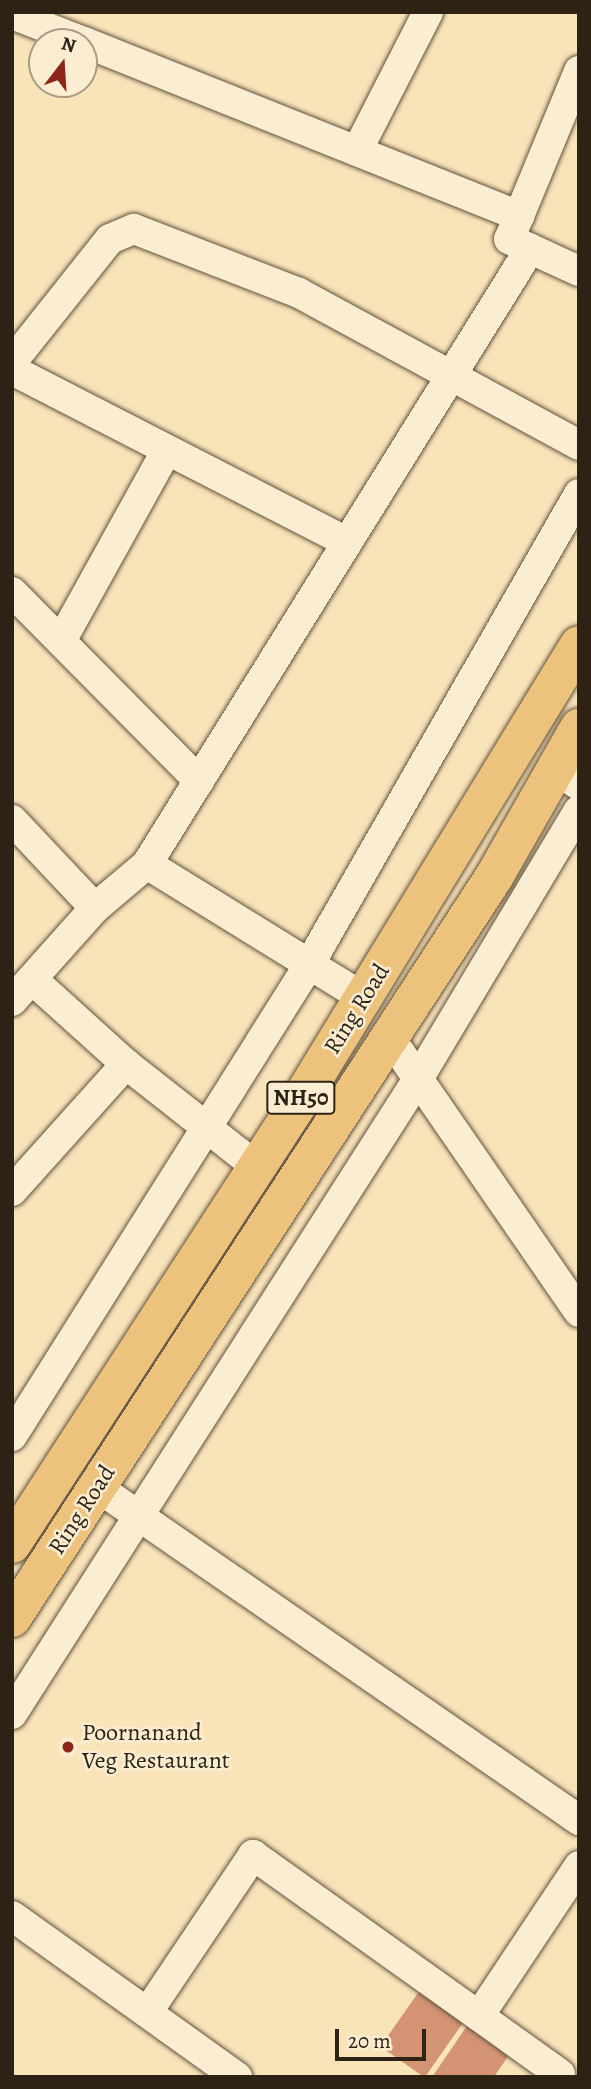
<!DOCTYPE html>
<style>
body{margin:0}
#map{position:relative;width:591px;height:2089px;overflow:hidden;background:#f9e3b9;font-family:Alegreya,serif}
div>[style]{position:absolute}
[style*='--x']{left:calc(var(--x)*1px);top:calc(var(--y)*1px);width:calc(var(--w)*1px);rotate:calc(var(--a)*1deg)}
.building>*{inset:0;background:#d49474;transform-origin:0 0}
.roads{filter:drop-shadow(0 0 2px #61523e) drop-shadow(0 0 2px #61523e)}
.minor>*{height:30px;margin:-15px;padding:0 15px;transform-origin:15px;border-radius:15px;background:#fbedd2}
.trunk>*{height:38px;margin:-19px;padding:0 19px;transform-origin:19px;border-radius:19px;background:#ecc27c}
.dots>*{width:19px;height:19px;translate:-50% -50%;box-sizing:border-box;border:4px solid #fbedd2;border-radius:50%}
span{translate:-50% -50%;white-space:nowrap;text-align:center;line-height:1.15;-webkit-text-stroke:5px #fbedd2;paint-order:stroke}
.shield-label span{padding:2px 5px;background:#fbedd2;border:2px solid;border-radius:5px;-webkit-text-stroke-width:0}
.shield-label{font-size:23px;color:#2e2215;font-weight:700}
.street-label{font-size:24px;color:#2e2215}
.poi-label{font-size:24px;color:#2e2215}
.left{translate:0 -50%;text-align:left}
.frame{position:absolute;inset:0;border:14px solid #2e2215;pointer-events:none}
.north{position:absolute;left:28px;top:28px;width:70px;height:70px;box-sizing:border-box;background:#fbedd2;border:2px solid #a99c86;border-radius:50%;rotate:17deg;font-size:19px;font-weight:700;line-height:28px;text-align:center;color:#2e2215}
.north::after{content:'';display:block;margin:auto;width:24px;height:32px;background:#8f2418;clip-path:polygon(50% 0,100% 100%,50% 72%,0 100%)}
.scale{position:absolute;left:335px;top:2029px;width:91px;height:32px;box-sizing:border-box;border:4px solid #2e2215;border-top:0;padding-left:9px;font-size:21px;line-height:24px;white-space:nowrap;color:#2e2215;-webkit-text-stroke:5px #fbedd2;paint-order:stroke}
</style>
<div id="map">
<div class="building">
<div style="left:420px;top:1990px;width:54px;height:69px;rotate:35deg"></div>
<div style="clip-path:polygon(469px 2023px,511px 2052px,494px 2077px,432px 2077px)"></div>
</div>
<div class="roads">
<div class="minor">
<div style="--x:12;--y:14;--w:77;--a:21.3"></div>
<div style="--x:84;--y:42;--w:469;--a:21.8"></div>
<div style="--x:519;--y:216;--w:25;--a:113"></div>
<div style="--x:509;--y:239;--w:77;--a:24.6"></div>
<div style="--x:357;--y:151;--w:156;--a:-62.9"></div>
<div style="--x:519;--y:216;--w:157;--a:-67.5"></div>
<div style="--x:12;--y:362;--w:157;--a:-51.5"></div>
<div style="--x:110;--y:239;--w:26;--a:-23"></div>
<div style="--x:134;--y:229;--w:177;--a:21.2"></div>
<div style="--x:299;--y:293;--w:319;--a:28.5"></div>
<div style="--x:12;--y:370;--w:377;--a:27.2"></div>
<div style="--x:12;--y:592;--w:266;--a:45.3"></div>
<div style="--x:61;--y:641;--w:218;--a:-61"></div>
<div style="--x:555;--y:770;--w:28;--a:32"></div>
<div style="--x:12;--y:820;--w:121;--a:46.7"></div>
<div style="--x:147;--y:864;--w:255;--a:31.7"></div>
<div style="--x:34;--y:981;--w:124;--a:42.1"></div>
<div style="--x:12;--y:1001;--w:125;--a:-48.3"></div>
<div style="--x:95;--y:908;--w:68;--a:-40.2"></div>
<div style="--x:147;--y:864;--w:725;--a:-58.09"></div>
<div style="--x:390;--y:1038;--w:333;--a:55.4"></div>
<div style="--x:12;--y:1191;--w:171;--a:-48.1"></div>
<div style="--x:126;--y:1064;--w:167;--a:38.2"></div>
<div style="--x:12;--y:1436;--w:557;--a:-57.77"></div>
<div style="--x:309;--y:965;--w:543;--a:-60.18"></div>
<div style="--x:97;--y:1487;--w:586;--a:34.64"></div>
<div style="--x:12;--y:1714;--w:754;--a:-57.41"></div>
<div style="--x:418;--y:1079;--w:313;--a:-59.1"></div>
<div style="--x:12;--y:1916;--w:277;--a:35.6"></div>
<div style="--x:149;--y:2010;--w:187;--a:-56.1"></div>
<div style="--x:253;--y:1855;--w:377;--a:35.5"></div>
<div style="--x:479;--y:2016;--w:180;--a:-56.3"></div>
</div>
<div class="trunk">
<div style="--x:12;--y:1544;--w:525;--a:-56.98"></div>
<div style="--x:298;--y:1104;--w:538;--a:-58.53"></div>
<div style="--x:12;--y:1618;--w:884;--a:-56.96"></div>
<div style="--x:494;--y:877;--w:172;--a:-60.3"></div>
</div>
</div>
<div class="dots">
<div style="left:68px;top:1747px;background:#8f2418"></div>
</div>
<div class="shield-label">
<span style="left:301px;top:1098px">NH50</span>
</div>
<div class="street-label">
<span style="left:357px;top:1009px;rotate:-58deg">Ring Road</span>
<span style="left:82px;top:1510px;rotate:-57deg">Ring Road</span>
</div>
<div class="poi-label">
<span class="left" style="left:82px;top:1747px">Poornanand<br>Veg Restaurant</span>
</div>
<div class="frame"></div>
<div class="north">N</div>
<div class="scale">20 m</div>
</div>
